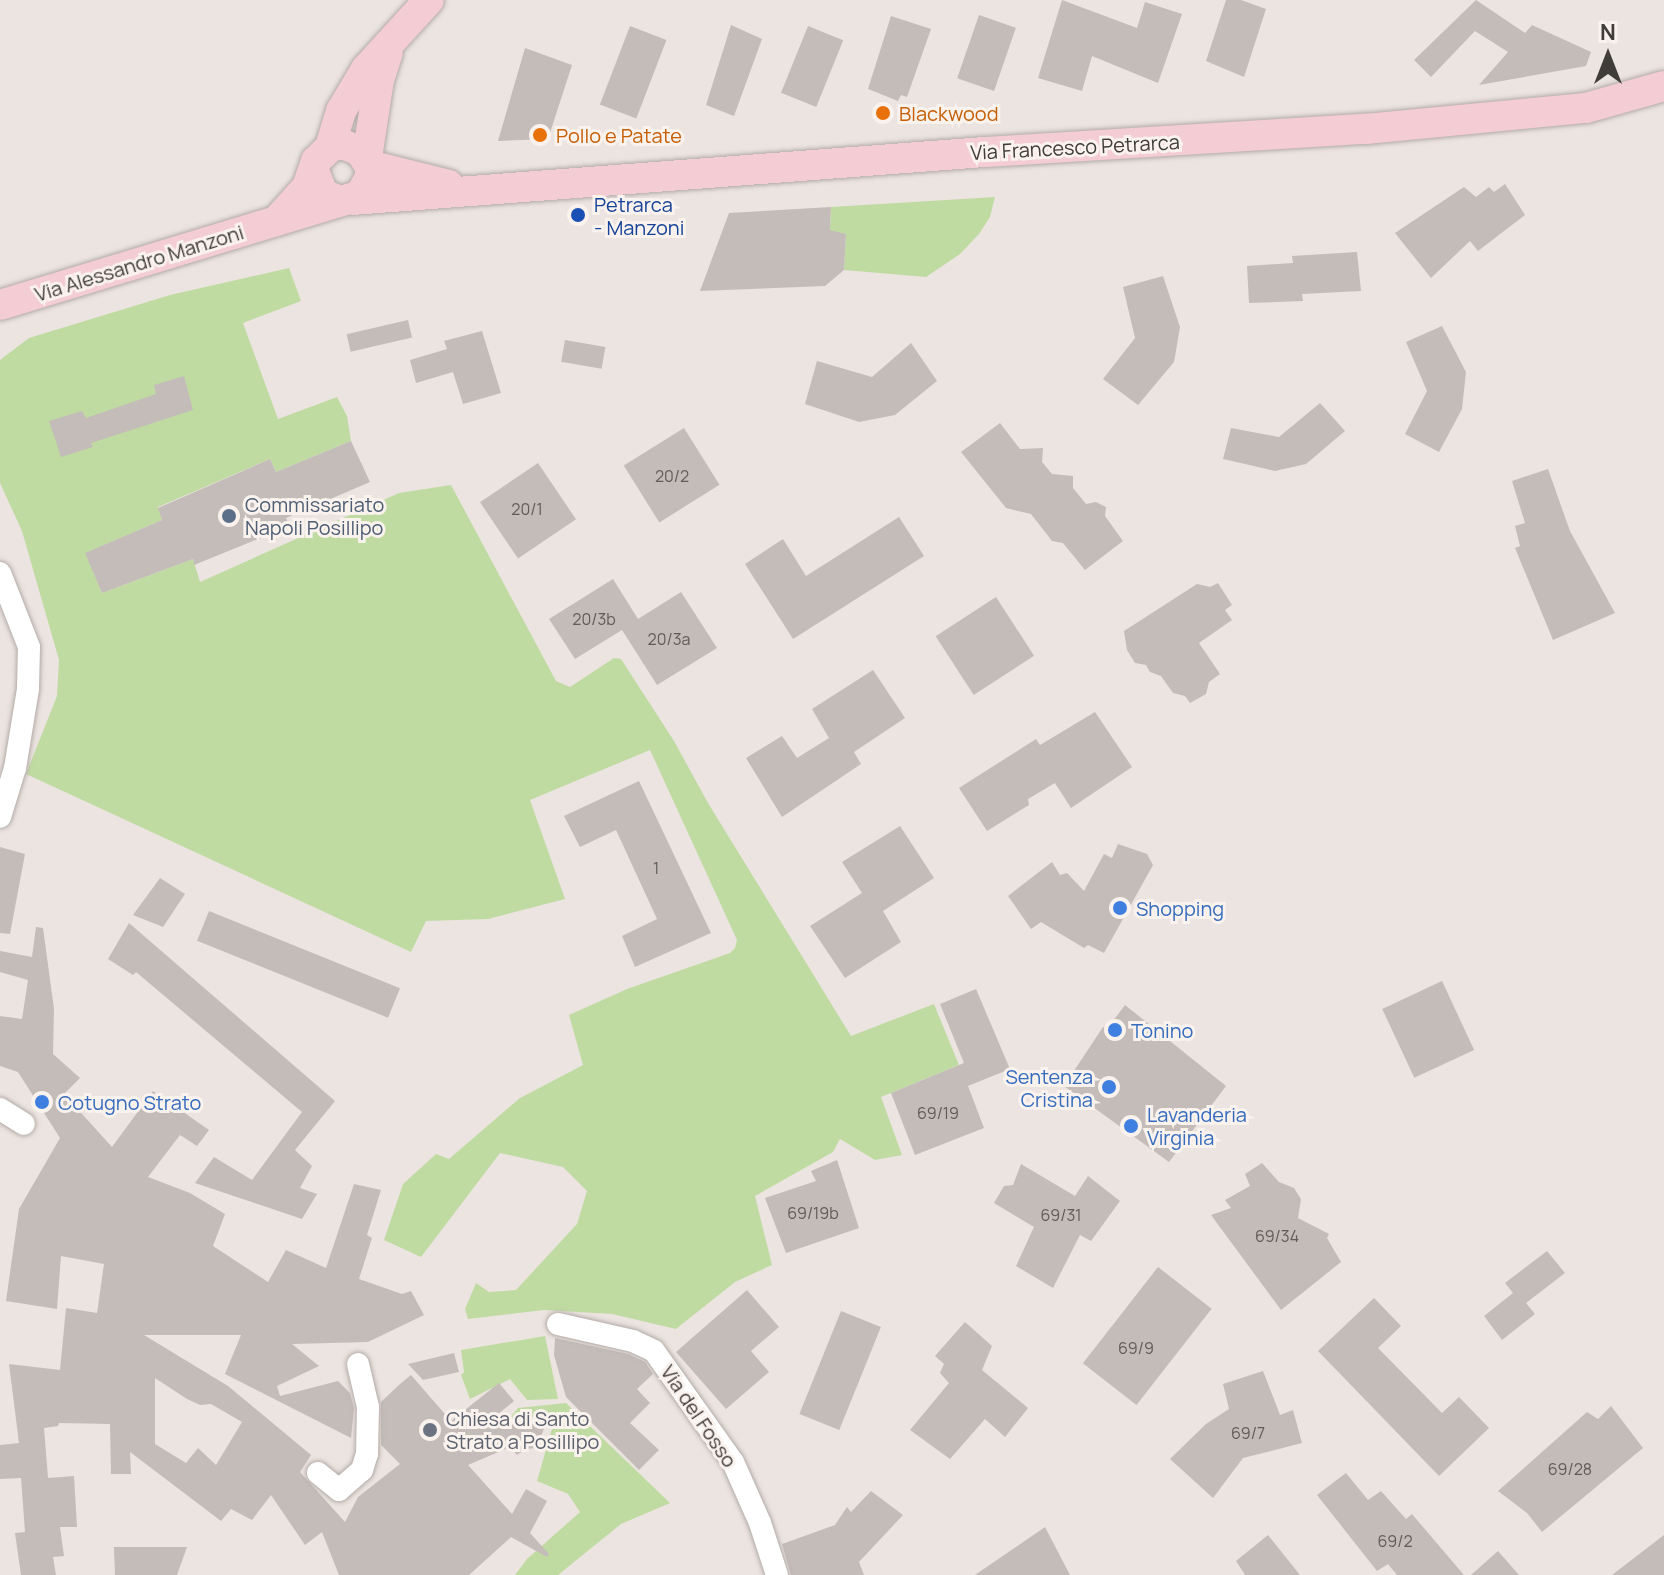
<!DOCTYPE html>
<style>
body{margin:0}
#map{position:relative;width:1664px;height:1575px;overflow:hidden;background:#ece4e0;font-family:Manrope,sans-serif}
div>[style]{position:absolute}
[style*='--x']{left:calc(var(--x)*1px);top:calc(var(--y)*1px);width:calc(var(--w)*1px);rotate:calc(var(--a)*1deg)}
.green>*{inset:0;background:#c0dba2}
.building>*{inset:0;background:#c3bcb8;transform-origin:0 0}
.roads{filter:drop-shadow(0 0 2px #b2aba7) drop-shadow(0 0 2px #b2aba7)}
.street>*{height:22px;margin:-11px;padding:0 11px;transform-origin:11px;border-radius:11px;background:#fff}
.secondary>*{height:30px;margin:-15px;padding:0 15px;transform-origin:15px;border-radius:15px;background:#f4ccd4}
.dots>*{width:22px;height:22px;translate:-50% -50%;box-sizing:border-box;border:4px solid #f9f2ed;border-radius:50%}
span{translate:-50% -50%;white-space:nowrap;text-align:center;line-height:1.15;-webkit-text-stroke:6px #f9f2ed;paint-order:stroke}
.number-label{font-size:16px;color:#605c5a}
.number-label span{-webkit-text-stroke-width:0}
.food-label{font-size:20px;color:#c56008}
.left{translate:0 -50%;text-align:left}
.street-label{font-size:20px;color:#3f3c3a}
.transit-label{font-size:20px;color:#164399}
.service-label{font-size:20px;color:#4e5e75}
.shop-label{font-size:20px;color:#366cbe}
.right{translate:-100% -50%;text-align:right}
.worship-label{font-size:20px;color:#5b616d}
.north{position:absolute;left:1568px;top:16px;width:80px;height:80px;-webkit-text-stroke:6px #f9f2ed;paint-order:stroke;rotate:0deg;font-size:22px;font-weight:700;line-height:32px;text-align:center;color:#3f3c3a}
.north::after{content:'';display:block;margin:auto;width:28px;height:36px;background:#3f3c3a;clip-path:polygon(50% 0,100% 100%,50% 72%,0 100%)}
</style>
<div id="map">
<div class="green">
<div style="clip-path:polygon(995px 197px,990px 217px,979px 234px,960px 254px,926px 277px,844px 270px,846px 235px,830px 231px,831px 207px)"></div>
<div style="clip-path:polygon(289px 268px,301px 301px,243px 323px,278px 419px,337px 397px,347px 416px,351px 441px,276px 472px,270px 459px,158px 507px,162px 520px,86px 553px,102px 593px,193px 559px,200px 582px,399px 493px,451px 485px,556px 681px,570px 687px,614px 658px,621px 659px,674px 741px,708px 803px,851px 1036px,934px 1004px,959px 1065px,881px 1097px,902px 1155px,875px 1160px,840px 1139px,833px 1152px,755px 1196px,772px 1265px,735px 1282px,676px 1329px,612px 1314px,544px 1310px,468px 1319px,465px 1309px,476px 1283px,489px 1292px,516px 1290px,577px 1224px,587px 1191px,563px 1167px,500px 1153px,421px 1257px,384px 1240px,403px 1184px,436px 1154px,449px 1159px,520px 1098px,583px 1065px,569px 1015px,627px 989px,730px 953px,735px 948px,737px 940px,650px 750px,530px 800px,565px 899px,488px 919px,426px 921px,411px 952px,26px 774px,57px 696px,59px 660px,22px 531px,0 483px,0 360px,29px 338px,170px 295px)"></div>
<div style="clip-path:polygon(545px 1336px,558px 1399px,527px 1400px,510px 1379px,470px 1399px,461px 1375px,464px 1372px,461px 1350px)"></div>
<div style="clip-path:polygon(566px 1403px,670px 1503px,621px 1524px,558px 1575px,515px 1575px,527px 1559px,580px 1512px,568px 1494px,537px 1481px,556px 1415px,509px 1419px,518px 1408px)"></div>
</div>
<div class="building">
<div style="clip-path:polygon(1062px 0,1137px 28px,1145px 2px,1182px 14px,1158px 83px,1092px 56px,1082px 91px,1038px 78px)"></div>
<div style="clip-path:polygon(1226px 0,1241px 0,1266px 9px,1244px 77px,1206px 61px)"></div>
<div style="clip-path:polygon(1476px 0,1525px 33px,1532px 25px,1591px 52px,1586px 66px,1479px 85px,1508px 52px,1475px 31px,1431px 77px,1414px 60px)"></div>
<div style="left:979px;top:15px;width:39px;height:67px;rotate:19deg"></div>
<div style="clip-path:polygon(891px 16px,931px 29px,907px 97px,901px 95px,898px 101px,868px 89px)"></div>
<div style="clip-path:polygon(731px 25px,762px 39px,734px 116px,706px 105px)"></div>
<div style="left:630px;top:26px;width:39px;height:84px;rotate:21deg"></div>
<div style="left:808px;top:26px;width:38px;height:72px;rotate:22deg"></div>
<div style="clip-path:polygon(525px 48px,572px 65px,548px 139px,498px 141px)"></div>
<div style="clip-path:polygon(1505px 184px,1525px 215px,1478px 251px,1470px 241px,1431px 278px,1395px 233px,1464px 187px,1476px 197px,1489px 187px,1494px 192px)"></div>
<div style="clip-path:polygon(831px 207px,830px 230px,846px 234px,844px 270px,825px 286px,700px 291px,729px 213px)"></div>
<div style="clip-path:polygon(1357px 252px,1361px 291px,1302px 294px,1303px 301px,1249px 303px,1247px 266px,1293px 263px,1292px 256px)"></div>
<div style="clip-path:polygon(1163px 276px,1180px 327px,1174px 362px,1138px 405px,1103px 379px,1135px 338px,1123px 287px)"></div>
<div style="left:408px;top:320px;width:18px;height:63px;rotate:77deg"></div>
<div style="clip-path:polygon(1442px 326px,1466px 372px,1462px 409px,1439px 452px,1405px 434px,1427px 391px,1406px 342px)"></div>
<div style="clip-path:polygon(482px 331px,501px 393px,463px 404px,453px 372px,416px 383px,410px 360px,447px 349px,444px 341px)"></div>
<div style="left:565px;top:340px;width:41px;height:22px;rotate:10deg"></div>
<div style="clip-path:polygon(911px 343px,937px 381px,895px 415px,859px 422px,805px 404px,817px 361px,872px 377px)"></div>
<div style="clip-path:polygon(184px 376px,193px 410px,91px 443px,93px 447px,61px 457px,49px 421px,82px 411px,86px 418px,156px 394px,154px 385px)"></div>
<div style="clip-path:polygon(1320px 403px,1345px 431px,1306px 464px,1275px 471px,1223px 459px,1231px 428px,1279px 437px)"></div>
<div style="clip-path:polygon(1000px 423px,1020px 449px,1043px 448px,1042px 462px,1052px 474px,1073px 476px,1073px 488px,1086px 504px,1096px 502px,1106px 507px,1105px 516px,1123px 541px,1085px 570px,1063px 543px,1052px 541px,1031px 514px,1006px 508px,961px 452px)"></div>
<div style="left:684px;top:428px;width:67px;height:71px;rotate:58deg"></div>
<div style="clip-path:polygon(351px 441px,370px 482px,286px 518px,290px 526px,194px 565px,193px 559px,102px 593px,85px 553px,162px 520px,158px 508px,270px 459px,276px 472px)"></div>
<div style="left:538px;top:463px;width:68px;height:70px;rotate:56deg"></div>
<div style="clip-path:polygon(1548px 469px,1570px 531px,1615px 613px,1553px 640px,1515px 548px,1520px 546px,1515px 526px,1525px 523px,1512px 481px)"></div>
<div style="clip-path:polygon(899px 517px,924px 556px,793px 639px,745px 564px,783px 539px,806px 576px)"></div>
<div style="clip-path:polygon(613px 579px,638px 619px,681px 592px,717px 648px,657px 685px,622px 630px,575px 659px,549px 619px)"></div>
<div style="clip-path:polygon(1218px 583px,1232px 605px,1225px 610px,1232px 620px,1199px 643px,1220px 674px,1209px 682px,1206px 694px,1190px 703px,1185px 696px,1173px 693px,1161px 676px,1150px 672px,1146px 665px,1135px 663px,1127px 650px,1124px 631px,1197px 584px,1210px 587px)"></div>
<div style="left:996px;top:597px;width:70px;height:72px;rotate:57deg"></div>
<div style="clip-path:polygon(873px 670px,905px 718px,854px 752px,861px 764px,782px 817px,746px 758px,782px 736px,797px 758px,829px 738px,812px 709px)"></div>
<div style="clip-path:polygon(1095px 712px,1132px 767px,1071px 808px,1055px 783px,1028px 799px,1029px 805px,987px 831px,959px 788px,1036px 739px,1040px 745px)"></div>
<div style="clip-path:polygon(639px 781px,711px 933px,635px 967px,622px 936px,657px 919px,616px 830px,580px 847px,564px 816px)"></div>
<div style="clip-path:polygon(900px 826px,934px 878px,883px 911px,901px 942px,845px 978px,810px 926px,862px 893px,842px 862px)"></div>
<div style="clip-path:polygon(1118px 844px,1147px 854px,1153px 865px,1104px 953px,1088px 945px,1084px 948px,1041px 922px,1031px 929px,1008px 896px,1052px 862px,1060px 875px,1067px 873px,1084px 891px,1104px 854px,1112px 858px)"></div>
<div style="clip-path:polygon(0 847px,25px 854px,10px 934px,0 933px)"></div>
<div style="clip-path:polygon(160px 878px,185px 894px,163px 927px,133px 915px)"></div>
<div style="left:209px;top:911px;width:206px;height:32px;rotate:22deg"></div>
<div style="clip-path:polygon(129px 923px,335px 1101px,295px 1150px,312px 1166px,300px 1188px,317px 1194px,302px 1219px,195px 1183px,214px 1157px,252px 1180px,302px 1112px,136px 972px,133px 975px,108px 959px)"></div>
<div style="clip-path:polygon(evenodd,36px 927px,43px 928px,54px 1009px,53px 1054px,80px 1078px,64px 1094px,112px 1147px,153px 1091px,209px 1130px,197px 1146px,180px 1135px,148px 1177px,190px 1193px,225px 1214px,213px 1246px,268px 1282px,286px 1250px,326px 1268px,354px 1184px,381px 1190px,367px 1235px,372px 1238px,359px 1279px,402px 1294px,411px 1291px,424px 1315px,368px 1342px,292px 1344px,319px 1366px,277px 1386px,280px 1396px,338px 1381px,350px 1393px,354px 1408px,351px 1438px,225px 1374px,241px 1335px,144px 1335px,228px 1386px,311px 1455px,300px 1472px,345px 1522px,358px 1497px,400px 1464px,381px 1445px,381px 1402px,400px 1384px,411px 1375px,451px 1421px,499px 1383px,514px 1401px,485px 1425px,546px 1424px,536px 1448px,526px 1449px,517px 1455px,510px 1447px,468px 1465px,512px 1514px,526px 1489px,547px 1501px,530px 1533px,549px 1554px,547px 1557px,511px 1537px,469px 1575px,339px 1575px,322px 1532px,305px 1545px,271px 1495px,252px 1520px,231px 1509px,221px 1521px,130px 1452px,131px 1474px,111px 1474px,110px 1424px,59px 1423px,58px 1426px,44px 1428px,48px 1478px,74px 1476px,77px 1527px,60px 1527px,64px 1556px,53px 1557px,56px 1575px,21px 1575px,15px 1533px,25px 1532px,21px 1478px,0 1479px,0 1445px,19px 1443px,9px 1364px,60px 1370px,66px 1308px,97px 1313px,104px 1264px,61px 1256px,57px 1309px,6px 1301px,19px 1209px,60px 1138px,18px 1072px,0 1066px,0 1016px,22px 1019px,28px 980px,0 972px,0 951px,32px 957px,36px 927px,155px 1378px,187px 1399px,200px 1405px,211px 1404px,242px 1422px,216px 1465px,198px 1448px,186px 1463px,155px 1444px,155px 1378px)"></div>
<div style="left:1442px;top:981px;width:76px;height:66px;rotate:65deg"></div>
<div style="clip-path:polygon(976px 989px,1010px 1069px,968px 1086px,984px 1128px,915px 1155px,891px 1093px,964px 1063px,940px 1004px)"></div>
<div style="clip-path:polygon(1125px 1005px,1226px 1086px,1169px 1162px,1064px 1086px,1103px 1027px,1107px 1029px)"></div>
<div style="clip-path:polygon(837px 1160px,859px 1228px,786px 1253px,765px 1198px,816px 1181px,811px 1171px)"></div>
<div style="clip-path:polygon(1262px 1163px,1279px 1182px,1294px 1188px,1301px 1199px,1298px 1218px,1329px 1234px,1327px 1238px,1341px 1262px,1281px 1310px,1211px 1215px,1231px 1208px,1225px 1200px,1250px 1186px,1245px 1174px)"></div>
<div style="clip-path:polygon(1021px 1164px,1075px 1196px,1088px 1176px,1120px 1201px,1091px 1241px,1080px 1235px,1053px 1288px,1016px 1266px,1034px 1227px,994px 1203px,1004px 1186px,1013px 1185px)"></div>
<div style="clip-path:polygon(1547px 1251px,1565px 1273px,1526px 1303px,1535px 1314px,1502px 1340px,1484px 1316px,1513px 1293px,1505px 1283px)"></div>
<div style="left:1158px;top:1267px;width:68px;height:122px;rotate:38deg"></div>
<div style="clip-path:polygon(747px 1290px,779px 1327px,751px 1351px,769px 1372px,726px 1409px,676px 1352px)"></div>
<div style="clip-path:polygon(1374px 1298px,1401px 1326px,1378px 1348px,1442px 1413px,1459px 1397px,1489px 1428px,1439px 1476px,1318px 1351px)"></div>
<div style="left:841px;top:1311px;width:43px;height:111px;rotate:22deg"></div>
<div style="clip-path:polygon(965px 1322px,992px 1346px,982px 1370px,1028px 1408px,1005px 1437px,985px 1419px,950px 1459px,910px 1430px,949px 1383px,940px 1373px,944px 1364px,935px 1356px)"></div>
<div style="clip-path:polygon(555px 1338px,628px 1354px,645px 1362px,653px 1374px,637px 1389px,650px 1403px,630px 1423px,659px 1450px,639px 1470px,566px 1397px,554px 1355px)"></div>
<div style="clip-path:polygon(454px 1353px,459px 1372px,423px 1380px,408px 1364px)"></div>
<div style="clip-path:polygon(1263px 1371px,1280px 1415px,1293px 1410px,1302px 1443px,1243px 1458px,1213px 1498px,1170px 1459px,1206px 1424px,1229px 1409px,1223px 1384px)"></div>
<div style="clip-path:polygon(1611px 1406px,1643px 1448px,1542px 1532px,1527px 1513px,1498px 1491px,1587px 1412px,1598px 1419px)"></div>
<div style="clip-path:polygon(1346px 1473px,1368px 1500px,1381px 1491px,1406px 1519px,1412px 1514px,1464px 1575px,1397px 1575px,1388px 1564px,1377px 1571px,1317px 1495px)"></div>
<div style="clip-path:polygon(871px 1491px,903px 1515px,859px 1562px,864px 1575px,791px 1575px,782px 1544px,835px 1525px,847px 1507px,851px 1512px)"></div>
<div style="clip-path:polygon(1045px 1527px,1070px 1575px,975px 1575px)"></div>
<div style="clip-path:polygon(1268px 1535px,1300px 1575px,1245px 1575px,1236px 1561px)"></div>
<div style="clip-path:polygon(1664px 1535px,1664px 1575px,1612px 1575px)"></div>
<div style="clip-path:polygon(114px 1547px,187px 1547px,177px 1575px,115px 1575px)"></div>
<div style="clip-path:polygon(1498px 1551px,1519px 1575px,1471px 1575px)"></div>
</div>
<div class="roads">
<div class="street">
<div style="--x:0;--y:573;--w:79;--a:68.6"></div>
<div style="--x:29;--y:647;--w:42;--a:91.4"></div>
<div style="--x:28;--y:689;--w:80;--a:99.3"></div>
<div style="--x:15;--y:768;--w:51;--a:107"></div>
<div style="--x:0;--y:1109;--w:28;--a:32"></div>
<div style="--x:558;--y:1324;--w:77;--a:12.8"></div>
<div style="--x:633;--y:1341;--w:23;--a:25"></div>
<div style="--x:654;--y:1351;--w:136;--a:54.6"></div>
<div style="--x:733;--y:1462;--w:67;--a:66.1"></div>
<div style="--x:760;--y:1523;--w:55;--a:71.9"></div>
<div style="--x:318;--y:1473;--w:27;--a:39"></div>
<div style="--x:339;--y:1490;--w:30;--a:-41"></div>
<div style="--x:362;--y:1470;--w:17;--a:-73"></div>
<div style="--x:367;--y:1454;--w:47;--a:-88.8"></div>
<div style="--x:368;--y:1407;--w:44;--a:-103.1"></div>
</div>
<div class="secondary">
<div style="--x:330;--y:147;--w:38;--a:-73"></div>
<div style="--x:341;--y:111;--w:49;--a:-59.2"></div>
<div style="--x:366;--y:69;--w:93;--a:-47.6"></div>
<div style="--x:367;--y:158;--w:79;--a:-81.3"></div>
<div style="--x:379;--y:80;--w:28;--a:-72"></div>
<div style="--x:369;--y:165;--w:82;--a:14"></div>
<div style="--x:352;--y:200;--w:635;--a:-4.34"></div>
<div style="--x:985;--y:152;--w:382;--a:-3.5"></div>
<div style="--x:1366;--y:129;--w:221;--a:-5.5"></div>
<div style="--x:1586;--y:108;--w:81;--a:-15.8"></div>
<div style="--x:279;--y:218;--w:42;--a:-47.9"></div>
<div style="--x:307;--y:187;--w:28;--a:-71"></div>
<div style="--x:316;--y:161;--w:20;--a:-45"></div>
<div style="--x:330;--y:147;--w:12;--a:-14"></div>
<div style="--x:342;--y:144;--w:19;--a:21"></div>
<div style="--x:360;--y:151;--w:19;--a:58"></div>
<div style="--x:370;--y:167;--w:10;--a:90"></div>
<div style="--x:370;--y:177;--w:21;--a:119"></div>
<div style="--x:360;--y:195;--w:20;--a:162"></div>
<div style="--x:341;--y:201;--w:19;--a:-159"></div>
<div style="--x:323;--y:194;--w:25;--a:-111"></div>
<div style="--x:0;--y:305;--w:362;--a:-16.9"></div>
</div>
</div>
<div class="dots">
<div style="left:883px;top:113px;background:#e8710a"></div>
<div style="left:540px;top:135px;background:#e8710a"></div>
<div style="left:578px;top:215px;background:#1a4fb4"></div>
<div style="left:229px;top:516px;background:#5c6f8a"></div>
<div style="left:1120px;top:908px;background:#3f7fe0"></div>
<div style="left:1115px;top:1030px;background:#3f7fe0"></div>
<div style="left:1109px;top:1087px;background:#3f7fe0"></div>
<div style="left:42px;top:1102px;background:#3f7fe0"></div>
<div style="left:1131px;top:1126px;background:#3f7fe0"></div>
<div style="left:430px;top:1430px;background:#6b7280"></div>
</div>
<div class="number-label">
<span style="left:672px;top:476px">20/2</span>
<span style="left:527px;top:509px">20/1</span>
<span style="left:594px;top:619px">20/3b</span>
<span style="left:669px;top:639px">20/3a</span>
<span style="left:656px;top:868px">1</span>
<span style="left:938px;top:1113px">69/19</span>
<span style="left:813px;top:1213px">69/19b</span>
<span style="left:1061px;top:1215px">69/31</span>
<span style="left:1277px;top:1236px">69/34</span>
<span style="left:1136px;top:1348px">69/9</span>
<span style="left:1248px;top:1433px">69/7</span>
<span style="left:1570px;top:1469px">69/28</span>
<span style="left:1395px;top:1541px">69/2</span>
</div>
<div class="food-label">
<span class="left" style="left:899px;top:113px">Blackwood</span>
<span class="left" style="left:556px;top:135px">Pollo e Patate</span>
</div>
<div class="street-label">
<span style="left:1075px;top:147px;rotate:-3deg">Via Francesco Petrarca</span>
<span style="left:139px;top:263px;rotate:-17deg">Via Alessandro Manzoni</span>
<span style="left:699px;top:1416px;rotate:56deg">Via del Fosso</span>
</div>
<div class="transit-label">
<span class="left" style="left:594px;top:216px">Petrarca<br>- Manzoni</span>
</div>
<div class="service-label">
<span class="left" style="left:245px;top:516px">Commissariato<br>Napoli Posillipo</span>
</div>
<div class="shop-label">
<span class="left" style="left:1136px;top:908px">Shopping</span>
<span class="left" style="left:1131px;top:1030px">Tonino</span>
<span class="right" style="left:1093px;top:1088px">Sentenza<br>Cristina</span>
<span class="left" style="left:58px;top:1102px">Cotugno Strato</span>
<span class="left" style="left:1147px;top:1126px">Lavanderia<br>Virginia</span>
</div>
<div class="worship-label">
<span class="left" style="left:446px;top:1430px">Chiesa di Santo<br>Strato a Posillipo</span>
</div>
<div class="north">N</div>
</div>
